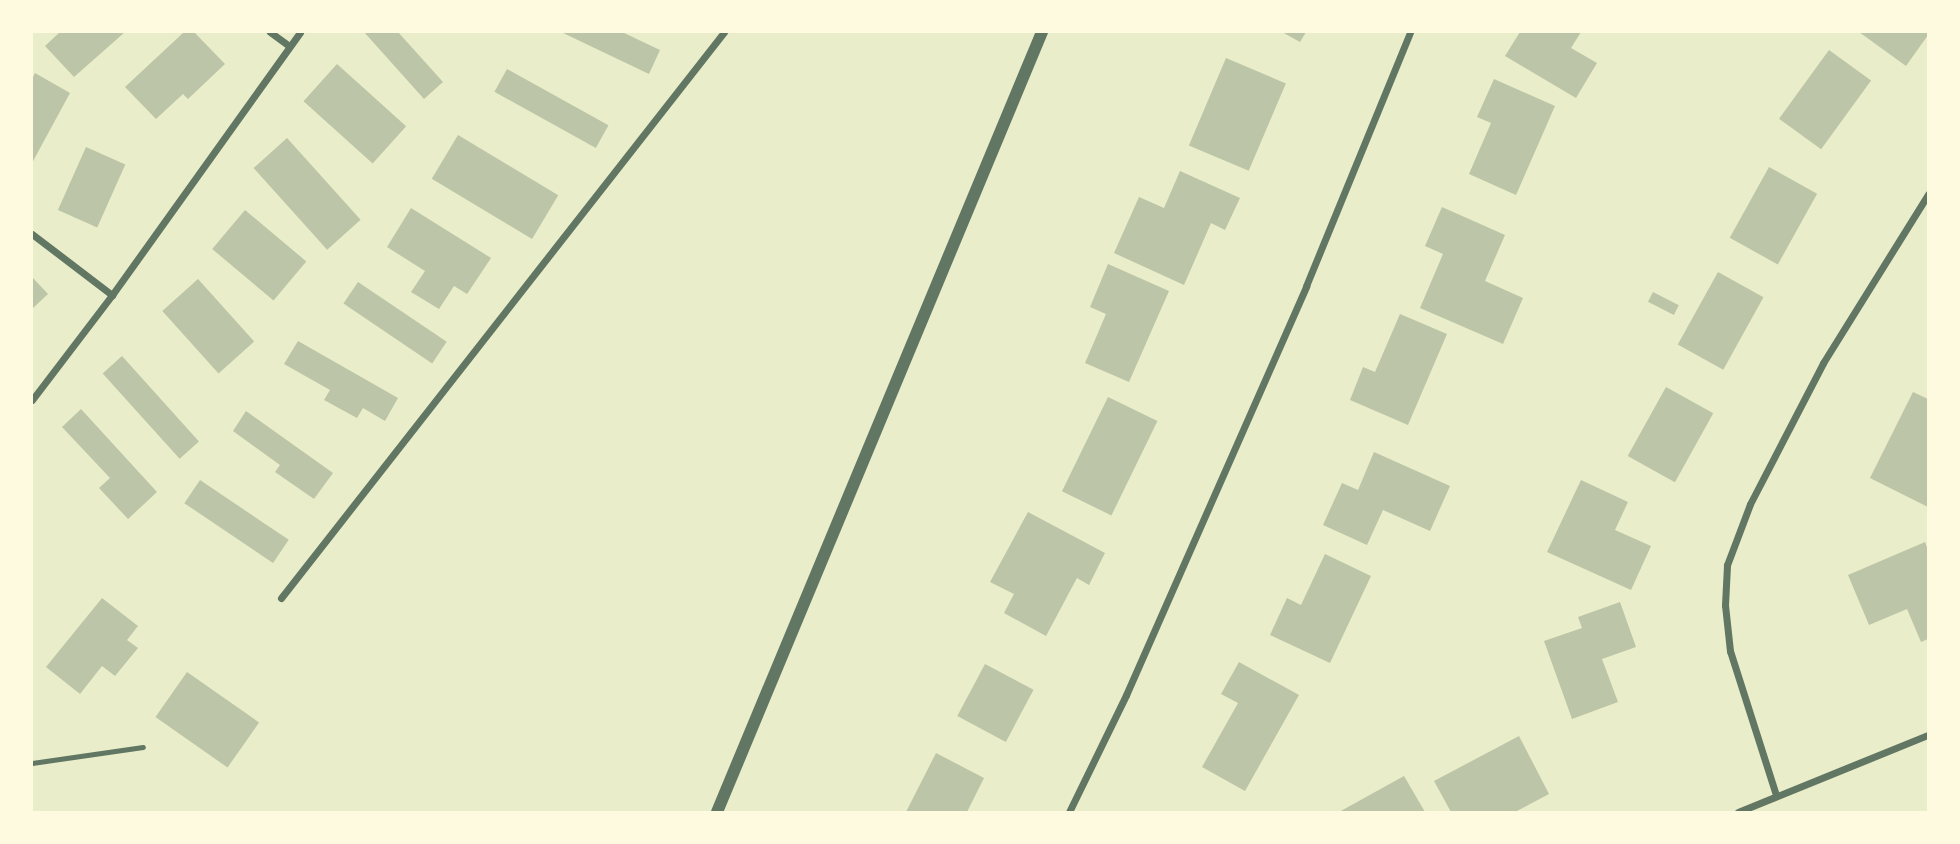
<!DOCTYPE html>
<style>
body{margin:0}
#map{position:relative;width:1960px;height:844px;overflow:hidden;background:#e9edc9;font-family:"Libre Baskerville",serif}
div>[style]{position:absolute}
[style*='--x']{left:calc(var(--x)*1px);top:calc(var(--y)*1px);width:calc(var(--w)*1px);rotate:calc(var(--a)*1deg)}
.building>*{inset:0;background:#bcc5a7;transform-origin:0 0}
.service>*{height:5px;margin:-2.5px;padding:0 2.5px;transform-origin:2.5px;border-radius:2.5px;background:#617663}
.minor>*{height:7px;margin:-3.5px;padding:0 3.5px;transform-origin:3.5px;border-radius:3.5px;background:#617663}
.tertiary>*{height:12px;margin:-6px;padding:0 6px;transform-origin:6px;border-radius:6px;background:#617663}
span{translate:-50% -50%;white-space:nowrap;text-align:center;line-height:1.15;-webkit-text-stroke:7px #fefae0;paint-order:stroke}
.frame{position:absolute;inset:0;border:33px solid #fefae0;pointer-events:none}
</style>
<div id="map">
<div class="building">
<div style="clip-path:polygon(60px 32px,125px 32px,74px 77px,45px 46px)"></div>
<div style="clip-path:polygon(184px 32px,194px 32px,225px 64px,188px 99px,183px 94px,156px 119px,125px 87px)"></div>
<div style="clip-path:polygon(364px 32px,398px 32px,443px 82px,424px 99px)"></div>
<div style="clip-path:polygon(561px 32px,622px 32px,660px 50px,649px 74px)"></div>
<div style="clip-path:polygon(1282px 32px,1306px 32px,1300px 42px)"></div>
<div style="clip-path:polygon(1520px 32px,1581px 32px,1571px 48px,1597px 63px,1576px 98px,1505px 56px)"></div>
<div style="clip-path:polygon(1859px 32px,1928px 32px,1928px 35px,1906px 66px)"></div>
<div style="left:1829px;top:50px;width:52px;height:85px;rotate:36deg"></div>
<div style="left:1226px;top:58px;width:65px;height:95px;rotate:23deg"></div>
<div style="left:337px;top:64px;width:93px;height:50px;rotate:42deg"></div>
<div style="left:507px;top:69px;width:116px;height:26px;rotate:29deg"></div>
<div style="clip-path:polygon(35px 73px,70px 93px,32px 163px,32px 79px)"></div>
<div style="clip-path:polygon(1494px 79px,1555px 106px,1516px 195px,1469px 174px,1491px 123px,1477px 117px)"></div>
<div style="left:458px;top:135px;width:117px;height:51px;rotate:31deg"></div>
<div style="left:287px;top:138px;width:110px;height:45px;rotate:48deg"></div>
<div style="left:86px;top:147px;width:43px;height:69px;rotate:24deg"></div>
<div style="left:1769px;top:167px;width:55px;height:81px;rotate:29deg"></div>
<div style="clip-path:polygon(1180px 171px,1240px 198px,1225px 230px,1211px 223px,1184px 285px,1114px 253px,1139px 197px,1164px 208px)"></div>
<div style="clip-path:polygon(1442px 207px,1505px 235px,1485px 281px,1523px 298px,1503px 344px,1420px 308px,1443px 254px,1425px 246px)"></div>
<div style="clip-path:polygon(411px 208px,491px 258px,467px 294px,454px 286px,439px 309px,411px 292px,425px 271px,387px 247px)"></div>
<div style="left:245px;top:210px;width:80px;height:51px;rotate:40deg"></div>
<div style="clip-path:polygon(1108px 264px,1169px 291px,1129px 382px,1085px 363px,1106px 314px,1090px 307px)"></div>
<div style="left:1718px;top:272px;width:52px;height:83px;rotate:29deg"></div>
<div style="clip-path:polygon(32px 277px,48px 294px,32px 309px)"></div>
<div style="left:198px;top:279px;width:84px;height:48px;rotate:48deg"></div>
<div style="left:358px;top:282px;width:107px;height:26px;rotate:34deg"></div>
<div style="left:1653px;top:292px;width:29px;height:11px;rotate:27deg"></div>
<div style="clip-path:polygon(1400px 314px,1447px 334px,1408px 425px,1350px 400px,1363px 367px,1375px 372px)"></div>
<div style="clip-path:polygon(298px 341px,398px 398px,385px 421px,363px 408px,357px 418px,324px 400px,330px 390px,284px 364px)"></div>
<div style="left:122px;top:356px;width:115px;height:26px;rotate:48deg"></div>
<div style="left:1666px;top:387px;width:54px;height:79px;rotate:29deg"></div>
<div style="clip-path:polygon(1913px 392px,1928px 399px,1928px 507px,1870px 478px)"></div>
<div style="left:1108px;top:397px;width:55px;height:105px;rotate:26deg"></div>
<div style="clip-path:polygon(81px 409px,157px 492px,128px 519px,99px 488px,110px 478px,62px 427px)"></div>
<div style="clip-path:polygon(246px 411px,333px 473px,314px 499px,275px 472px,280px 465px,233px 431px)"></div>
<div style="clip-path:polygon(1374px 452px,1450px 486px,1430px 531px,1383px 510px,1367px 545px,1323px 525px,1342px 483px,1358px 490px)"></div>
<div style="left:200px;top:480px;width:107px;height:28px;rotate:34deg"></div>
<div style="clip-path:polygon(1581px 480px,1628px 502px,1615px 530px,1651px 546px,1631px 590px,1547px 552px)"></div>
<div style="clip-path:polygon(1028px 512px,1105px 553px,1089px 585px,1077px 578px,1046px 636px,1004px 613px,1014px 594px,990px 582px)"></div>
<div style="clip-path:polygon(1925px 542px,1928px 550px,1928px 639px,1921px 642px,1907px 609px,1869px 625px,1848px 575px)"></div>
<div style="clip-path:polygon(1325px 554px,1371px 576px,1330px 663px,1270px 635px,1287px 598px,1301px 605px)"></div>
<div style="clip-path:polygon(102px 598px,138px 626px,127px 640px,138px 648px,115px 676px,102px 666px,80px 694px,46px 667px)"></div>
<div style="clip-path:polygon(1620px 602px,1636px 647px,1602px 659px,1618px 702px,1572px 719px,1544px 641px,1582px 628px,1578px 617px)"></div>
<div style="clip-path:polygon(1239px 662px,1299px 695px,1245px 791px,1202px 767px,1238px 703px,1221px 694px)"></div>
<div style="left:985px;top:664px;width:55px;height:59px;rotate:28deg"></div>
<div style="left:187px;top:672px;width:88px;height:55px;rotate:35deg"></div>
<div style="clip-path:polygon(1519px 736px,1549px 794px,1515px 812px,1451px 812px,1434px 781px)"></div>
<div style="clip-path:polygon(936px 753px,984px 778px,967px 812px,906px 812px)"></div>
<div style="clip-path:polygon(1404px 776px,1425px 812px,1339px 812px)"></div>
</div>
<div class="service">
<div style="--x:32;--y:763;--w:112;--a:-8.2"></div>
</div>
<div class="minor">
<div style="--x:270;--y:32;--w:24;--a:36"></div>
<div style="--x:32;--y:234;--w:101;--a:37.3"></div>
<div style="--x:32;--y:400;--w:132;--a:-52.7"></div>
<div style="--x:112;--y:295;--w:323;--a:-54.4"></div>
<div style="--x:281;--y:598;--w:719;--a:-51.95"></div>
<div style="--x:1776;--y:795;--w:151;--a:-107.7"></div>
<div style="--x:1730;--y:651;--w:46;--a:-96.2"></div>
<div style="--x:1725;--y:605;--w:40;--a:-87.1"></div>
<div style="--x:1727;--y:565;--w:65;--a:-69.3"></div>
<div style="--x:1750;--y:504;--w:159;--a:-62.6"></div>
<div style="--x:1823;--y:363;--w:199;--a:-58.1"></div>
<div style="--x:1069;--y:812;--w:130;--a:-64"></div>
<div style="--x:1126;--y:695;--w:447;--a:-66.2"></div>
<div style="--x:1306;--y:286;--w:274;--a:-67.7"></div>
<div style="--x:1738;--y:812;--w:205;--a:-22.1"></div>
</div>
<div class="tertiary">
<div style="--x:717;--y:812;--w:845;--a:-67.38"></div>
</div>
<div class="frame"></div>
</div>
